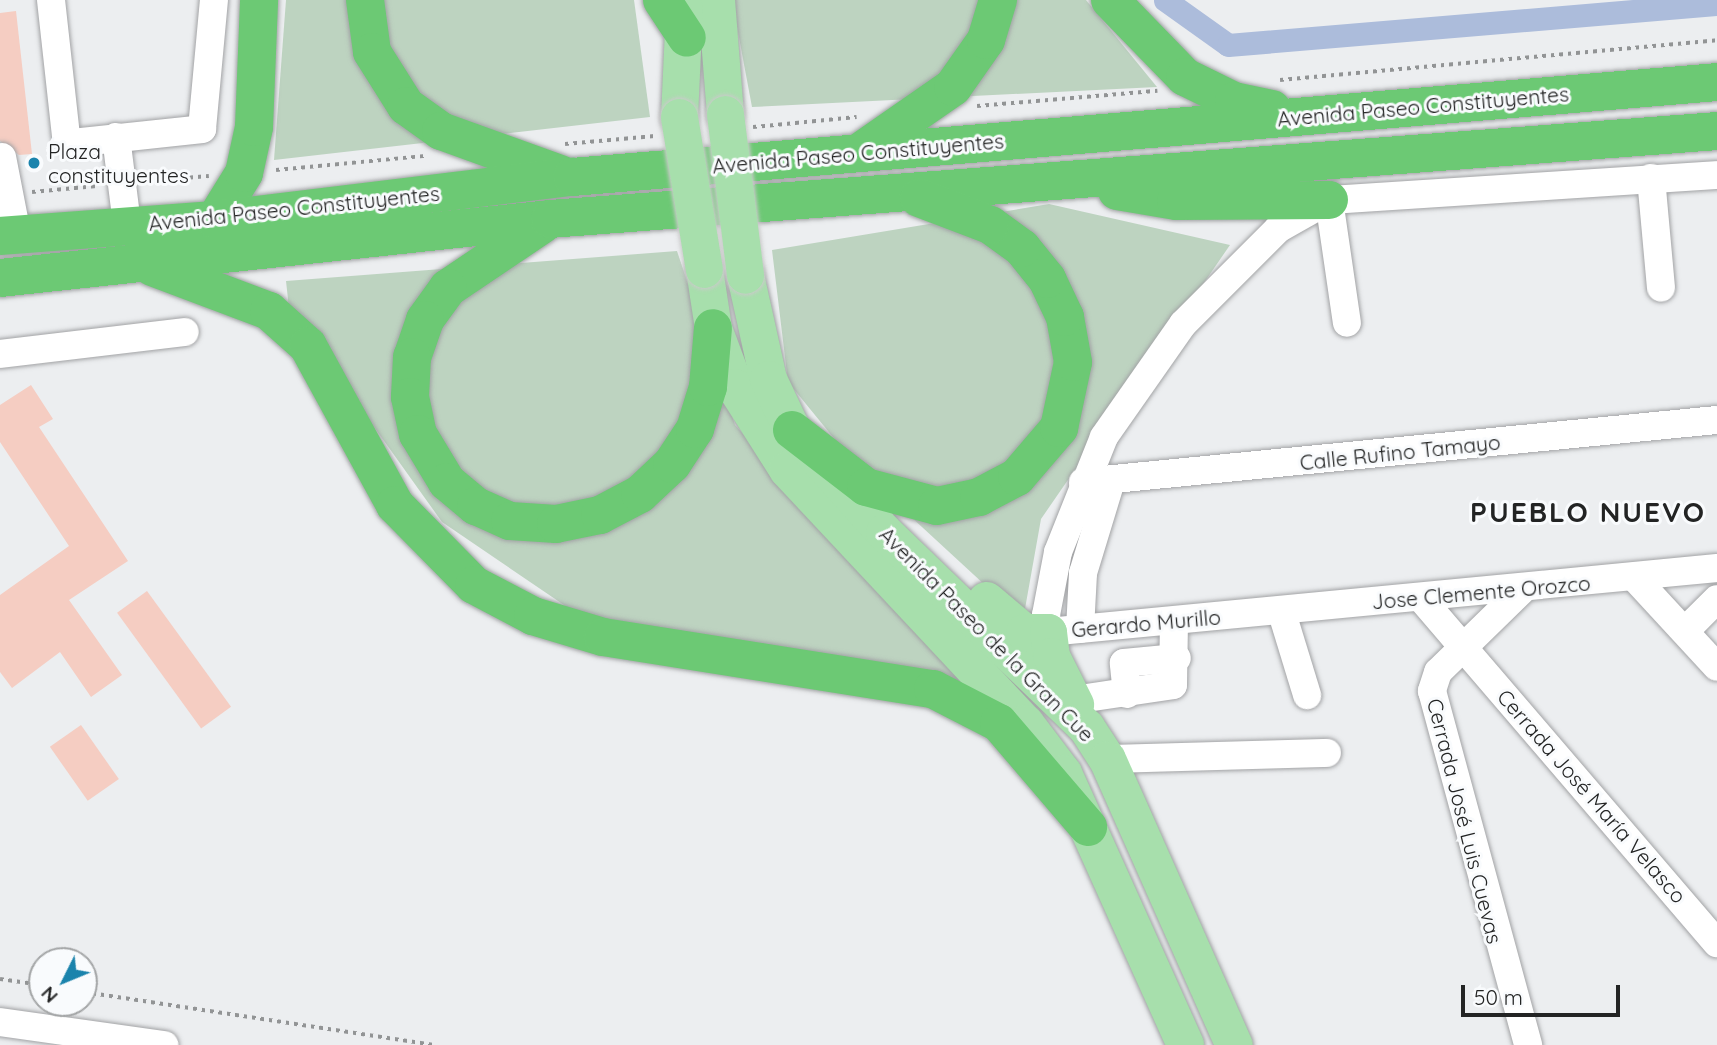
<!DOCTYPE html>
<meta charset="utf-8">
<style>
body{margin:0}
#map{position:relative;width:1717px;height:1045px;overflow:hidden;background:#eceef0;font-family:Quicksand,sans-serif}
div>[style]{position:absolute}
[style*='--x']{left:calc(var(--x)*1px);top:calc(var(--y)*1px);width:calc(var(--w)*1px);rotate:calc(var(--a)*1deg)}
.green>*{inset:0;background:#bdd3c0}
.canal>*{height:23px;margin:-11.5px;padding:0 11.5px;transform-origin:11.5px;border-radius:11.5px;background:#acbcdb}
.building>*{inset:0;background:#f5cdc2;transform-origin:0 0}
.path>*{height:3.5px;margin-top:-1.75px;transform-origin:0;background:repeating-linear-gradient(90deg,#929495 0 3.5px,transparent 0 8.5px)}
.roads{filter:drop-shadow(0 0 2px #a2a3a5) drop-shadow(0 0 2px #a2a3a5)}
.minor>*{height:28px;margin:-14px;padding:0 14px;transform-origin:14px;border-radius:14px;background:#fff}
.major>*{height:37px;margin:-18.5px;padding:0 18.5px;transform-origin:18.5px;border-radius:18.5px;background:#a7dfac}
.highway>*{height:38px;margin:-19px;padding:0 19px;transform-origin:19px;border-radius:19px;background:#6cc974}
.bridges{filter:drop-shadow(0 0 2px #cacaca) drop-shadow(0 0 2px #cacaca)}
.major-bridge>*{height:37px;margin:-18.5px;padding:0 18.5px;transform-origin:18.5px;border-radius:18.5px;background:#a7dfac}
.dots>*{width:19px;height:19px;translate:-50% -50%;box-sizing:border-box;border:4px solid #f9fbfd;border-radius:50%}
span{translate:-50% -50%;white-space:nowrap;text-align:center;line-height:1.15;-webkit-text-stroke:6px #f9fbfd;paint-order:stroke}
.street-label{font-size:21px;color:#232424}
.poi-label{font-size:21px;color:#232424}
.left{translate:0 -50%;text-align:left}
.district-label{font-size:28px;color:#232424;font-weight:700;letter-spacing:2px}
.north{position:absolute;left:28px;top:947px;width:70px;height:70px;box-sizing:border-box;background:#f9fbfd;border:2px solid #a3a5a6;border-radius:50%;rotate:227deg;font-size:19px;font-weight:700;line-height:28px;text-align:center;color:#232424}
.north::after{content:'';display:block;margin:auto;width:24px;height:32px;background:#1a83ac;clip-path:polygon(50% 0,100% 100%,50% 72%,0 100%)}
.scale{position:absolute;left:1461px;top:985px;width:159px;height:32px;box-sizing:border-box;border:4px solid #232424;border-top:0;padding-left:9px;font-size:21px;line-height:24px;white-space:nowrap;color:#232424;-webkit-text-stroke:5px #f9fbfd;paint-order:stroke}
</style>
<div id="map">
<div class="green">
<div style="clip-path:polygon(286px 0,634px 0,650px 117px,274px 160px)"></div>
<div style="clip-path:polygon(732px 0,1086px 0,1157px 87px,752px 107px)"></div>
<div style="clip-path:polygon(1049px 204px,1230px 245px,1041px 519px,1023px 620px,859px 469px,788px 382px,772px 250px)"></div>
<div style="clip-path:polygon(677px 251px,735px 425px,971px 688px,589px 622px,442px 522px,289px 308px,286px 281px)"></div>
</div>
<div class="canal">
<div style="--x:1165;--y:0;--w:77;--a:35.5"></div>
<div style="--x:1228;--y:45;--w:491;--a:-4.8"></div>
</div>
<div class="building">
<div style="clip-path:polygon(16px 11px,32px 154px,19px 155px,0 141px,0 13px)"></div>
<div style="clip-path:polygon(31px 385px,53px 419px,39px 427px,128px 561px,69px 600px,122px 675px,91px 697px,60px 652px,12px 688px,0 672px,0 595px,69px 546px,0 442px,0 405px)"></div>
<div style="left:147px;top:591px;width:143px;height:37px;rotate:54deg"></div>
<div style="left:81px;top:725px;width:66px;height:38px;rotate:55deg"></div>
</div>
<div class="path">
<div style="--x:1280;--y:80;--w:439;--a:-5.2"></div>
<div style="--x:977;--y:106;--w:181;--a:-4.8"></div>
<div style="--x:753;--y:127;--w:104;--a:-5.5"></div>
<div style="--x:565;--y:144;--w:90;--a:-5.1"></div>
<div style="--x:276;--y:170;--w:150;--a:-5.4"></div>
<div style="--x:147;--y:181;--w:62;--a:-4.6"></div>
<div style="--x:32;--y:192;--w:65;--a:-5.3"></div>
<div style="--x:0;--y:979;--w:42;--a:8.1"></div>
<div style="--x:84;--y:992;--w:354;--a:8.6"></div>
</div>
<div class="roads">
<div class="minor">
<div style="--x:51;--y:0;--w:136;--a:83.7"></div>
<div style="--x:66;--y:135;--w:10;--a:53"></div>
<div style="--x:72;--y:143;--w:131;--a:-6.1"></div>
<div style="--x:202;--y:129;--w:130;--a:-84.7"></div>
<div style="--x:116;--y:137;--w:88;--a:82.8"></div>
<div style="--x:2;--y:157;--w:78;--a:79"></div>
<div style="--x:1717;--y:175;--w:389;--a:176.3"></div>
<div style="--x:1329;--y:200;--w:59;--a:150.4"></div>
<div style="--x:1278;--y:229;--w:134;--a:135"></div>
<div style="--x:1183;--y:324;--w:138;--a:125"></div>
<div style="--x:1104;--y:437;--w:124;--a:111.8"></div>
<div style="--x:1058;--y:552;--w:64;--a:100.8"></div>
<div style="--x:1046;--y:615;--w:17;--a:83"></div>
<div style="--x:1048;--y:632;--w:672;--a:-5.46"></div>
<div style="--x:1651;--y:178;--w:110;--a:84.8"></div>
<div style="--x:1329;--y:200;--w:124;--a:81.7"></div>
<div style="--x:0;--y:354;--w:186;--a:-6.8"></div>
<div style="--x:1083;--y:482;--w:637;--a:-5.59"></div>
<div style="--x:1634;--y:577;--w:122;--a:47.3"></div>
<div style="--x:1522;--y:590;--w:117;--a:135.7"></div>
<div style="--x:1438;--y:672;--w:20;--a:108"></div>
<div style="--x:1432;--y:691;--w:367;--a:74.8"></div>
<div style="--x:1420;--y:597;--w:456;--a:49.4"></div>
<div style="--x:1282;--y:613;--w:86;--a:73"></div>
<div style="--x:1080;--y:629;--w:56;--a:-86.9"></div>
<div style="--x:1083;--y:573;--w:96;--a:-73.1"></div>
<div style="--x:1687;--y:629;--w:42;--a:-45"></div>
<div style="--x:1127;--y:694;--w:31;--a:-96"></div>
<div style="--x:1124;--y:663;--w:53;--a:-5.4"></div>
<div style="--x:1073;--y:700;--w:101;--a:-8.5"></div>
<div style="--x:1173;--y:685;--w:64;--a:-89.1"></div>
<div style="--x:1107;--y:759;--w:220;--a:-1.6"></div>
<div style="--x:0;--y:1022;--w:166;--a:8"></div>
</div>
<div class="major">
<div style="--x:716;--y:0;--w:114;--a:85.5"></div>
<div style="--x:679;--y:117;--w:109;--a:-87.4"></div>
<div style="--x:704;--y:269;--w:60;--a:81.3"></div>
<div style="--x:713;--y:328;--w:63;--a:69.6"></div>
<div style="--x:735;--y:387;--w:97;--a:57.6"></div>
<div style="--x:787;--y:469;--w:348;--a:46.9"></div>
<div style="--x:1025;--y:723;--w:63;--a:52.8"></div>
<div style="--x:1063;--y:773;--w:298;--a:65.8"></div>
<div style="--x:745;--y:275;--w:107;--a:77.5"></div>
<div style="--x:768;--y:379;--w:56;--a:64.8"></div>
<div style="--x:792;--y:430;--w:137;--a:48"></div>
<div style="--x:884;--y:532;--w:281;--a:44"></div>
<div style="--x:1086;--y:727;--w:38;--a:57"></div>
<div style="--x:1107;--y:759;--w:313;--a:66.1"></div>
<div style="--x:986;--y:600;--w:50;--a:40.1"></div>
<div style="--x:1024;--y:632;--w:24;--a:0"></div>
<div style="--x:1048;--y:632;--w:24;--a:83"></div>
<div style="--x:1051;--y:656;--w:54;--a:63.4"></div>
</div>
<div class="highway">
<div style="--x:365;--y:0;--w:52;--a:82.3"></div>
<div style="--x:372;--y:52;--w:64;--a:57.8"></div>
<div style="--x:406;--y:106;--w:43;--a:35.5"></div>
<div style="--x:441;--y:131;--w:127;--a:19.9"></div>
<div style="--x:662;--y:0;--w:45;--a:56.7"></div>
<div style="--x:1110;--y:0;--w:107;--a:45.8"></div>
<div style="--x:1185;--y:77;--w:55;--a:26.1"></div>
<div style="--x:1234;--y:101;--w:39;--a:12"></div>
<div style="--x:861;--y:151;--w:112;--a:-34.8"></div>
<div style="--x:953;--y:87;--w:57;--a:-54.9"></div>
<div style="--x:986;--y:40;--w:42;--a:-73.3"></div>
<div style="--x:1117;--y:191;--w:60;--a:9.6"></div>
<div style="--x:1176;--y:201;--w:153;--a:-0.4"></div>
<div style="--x:215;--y:220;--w:55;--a:-58.3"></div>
<div style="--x:244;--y:173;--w:47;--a:-77.7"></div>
<div style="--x:254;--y:127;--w:127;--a:-87.7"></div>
<div style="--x:543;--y:224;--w:115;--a:146"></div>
<div style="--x:448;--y:288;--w:39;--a:126"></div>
<div style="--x:425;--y:320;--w:39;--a:109"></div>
<div style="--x:412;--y:357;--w:40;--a:92.9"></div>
<div style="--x:410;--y:397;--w:38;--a:78"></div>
<div style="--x:418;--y:434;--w:56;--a:58.9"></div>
<div style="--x:447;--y:482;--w:38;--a:40"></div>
<div style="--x:476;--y:506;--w:37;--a:24"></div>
<div style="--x:510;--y:521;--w:46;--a:3.7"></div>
<div style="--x:556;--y:524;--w:45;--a:-11.6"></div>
<div style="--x:600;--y:515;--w:45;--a:-27.7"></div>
<div style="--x:640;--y:494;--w:44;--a:-43.2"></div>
<div style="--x:672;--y:464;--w:42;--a:-56.7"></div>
<div style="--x:695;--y:429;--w:44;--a:-72.8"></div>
<div style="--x:708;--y:387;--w:59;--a:-85.2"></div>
<div style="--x:0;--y:236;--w:216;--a:-4.3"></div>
<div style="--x:215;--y:220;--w:360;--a:-6.9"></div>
<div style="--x:572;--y:177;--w:1149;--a:-4.74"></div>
<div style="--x:152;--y:267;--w:125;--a:20.6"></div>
<div style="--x:269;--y:311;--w:52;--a:41.9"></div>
<div style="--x:308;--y:346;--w:181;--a:61.3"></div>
<div style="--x:395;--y:505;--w:112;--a:45.4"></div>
<div style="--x:474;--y:585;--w:67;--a:27.7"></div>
<div style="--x:533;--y:616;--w:73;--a:16.7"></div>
<div style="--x:603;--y:637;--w:334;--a:9"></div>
<div style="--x:933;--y:689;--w:74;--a:27.3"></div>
<div style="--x:999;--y:723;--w:137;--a:49.4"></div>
<div style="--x:0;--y:278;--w:553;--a:-6.12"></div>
<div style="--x:550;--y:219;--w:1170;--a:-4.31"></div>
<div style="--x:792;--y:430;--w:93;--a:37.6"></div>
<div style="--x:866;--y:487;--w:73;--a:15"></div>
<div style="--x:937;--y:506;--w:43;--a:-12.1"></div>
<div style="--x:979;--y:497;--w:43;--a:-27.8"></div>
<div style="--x:1017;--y:477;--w:65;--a:-49.4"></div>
<div style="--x:1059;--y:428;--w:67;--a:-78"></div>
<div style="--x:1073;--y:362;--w:46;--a:-100.1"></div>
<div style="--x:1065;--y:317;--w:42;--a:-115.3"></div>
<div style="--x:1047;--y:279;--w:40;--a:-129"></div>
<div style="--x:1022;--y:248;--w:39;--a:-144"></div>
<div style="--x:990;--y:225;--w:76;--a:-159.2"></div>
</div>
</div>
<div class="bridges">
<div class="major-bridge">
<div style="--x:725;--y:114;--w:162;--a:82.9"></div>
<div style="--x:679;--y:117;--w:154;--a:80.7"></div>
</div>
</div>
<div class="dots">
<div style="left:34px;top:163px;background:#1a83ac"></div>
</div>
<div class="street-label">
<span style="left:1423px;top:106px;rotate:-5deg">Avenida Paseo Constituyentes</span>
<span style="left:858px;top:153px;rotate:-5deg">Avenida Paseo Constituyentes</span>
<span style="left:294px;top:208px;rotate:-6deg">Avenida Paseo Constituyentes</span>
<span style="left:1400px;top:452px;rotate:-6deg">Calle Rufino Tamayo</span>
<span style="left:1481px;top:592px;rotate:-5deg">Jose Clemente Orozco</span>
<span style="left:1146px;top:623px;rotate:-5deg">Gerardo Murillo</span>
<span style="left:987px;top:634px;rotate:45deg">Avenida Paseo de la Gran Cue</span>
<span style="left:1592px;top:796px;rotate:49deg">Cerrada José María Velasco</span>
<span style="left:1465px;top:821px;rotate:76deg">Cerrada José Luis Cuevas</span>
</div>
<div class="poi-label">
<span class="left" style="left:48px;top:163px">Plaza<br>constituyentes</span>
</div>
<div class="district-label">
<span style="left:1588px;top:512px">PUEBLO NUEVO</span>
</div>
<div class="north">N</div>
<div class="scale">50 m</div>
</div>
